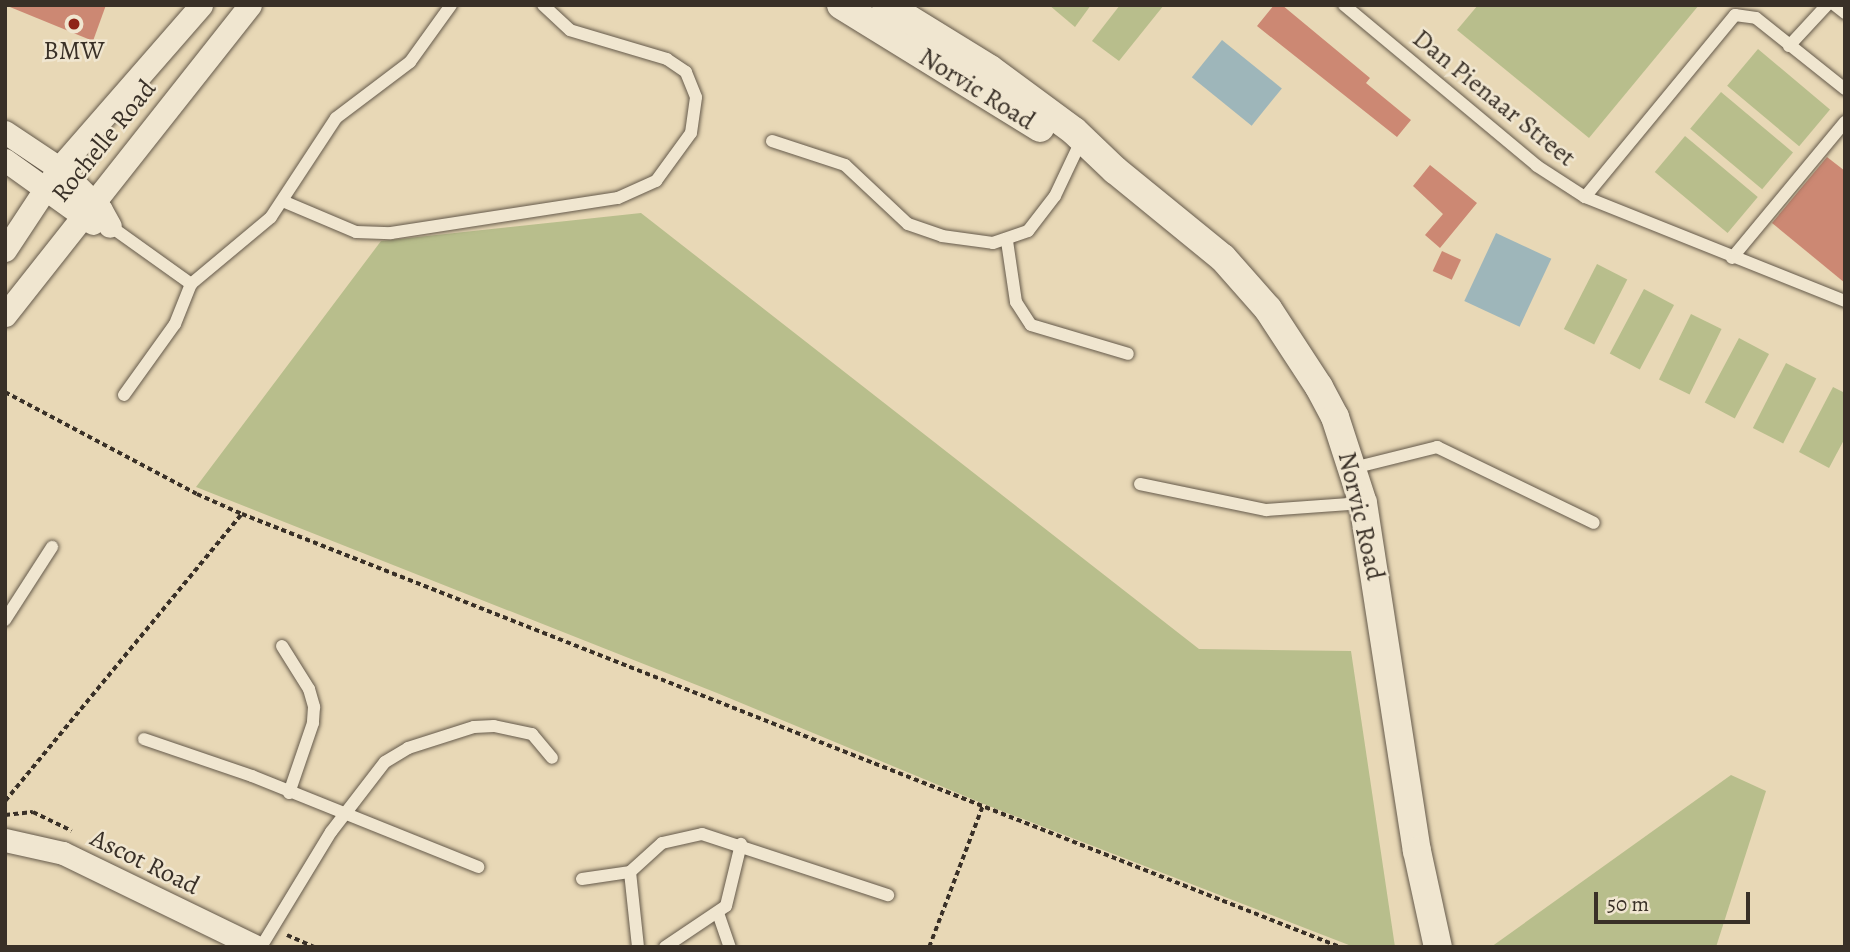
<!DOCTYPE html>
<style>
body{margin:0}
#map{position:relative;width:1850px;height:952px;overflow:hidden;background:#e8d8b6;font-family:Alegreya,serif}
div>[style]{position:absolute}
[style*='--x']{left:calc(var(--x)*1px);top:calc(var(--y)*1px);width:calc(var(--w)*1px);rotate:calc(var(--a)*1deg)}
.green>*{inset:0;background:#b8be8c;transform-origin:0 0}
.water>*{inset:0;background:#9eb6ba;transform-origin:0 0}
.building>*{inset:0;background:#cc8873;transform-origin:0 0}
.path>*{height:3.5px;margin-top:-1.75px;transform-origin:0;background:repeating-linear-gradient(90deg,#393027 0 5px,transparent 0 8.5px)}
.roads{filter:drop-shadow(0 0 2px #655a4b) drop-shadow(0 0 2px #655a4b)}
.service>*{height:12px;margin:-6px;padding:0 6px;transform-origin:6px;border-radius:6px;background:#f0e6d0}
.minor>*{height:23px;margin:-11.5px;padding:0 11.5px;transform-origin:11.5px;border-radius:11.5px;background:#f0e6d0}
.tertiary>*{height:28px;margin:-14px;padding:0 14px;transform-origin:14px;border-radius:14px;background:#f0e6d0}
.dots>*{width:19px;height:19px;translate:-50% -50%;box-sizing:border-box;border:4px solid #f0e6d0;border-radius:50%}
span{translate:-50% -50%;white-space:nowrap;text-align:center;line-height:1.15;-webkit-text-stroke:5px #f0e6d0;paint-order:stroke}
.poi-label{font-size:26px;color:#393027}
.street-label{font-size:26px;color:#393027}
.frame{position:absolute;inset:0;border:7px solid #393027;pointer-events:none}
.scale{position:absolute;left:1594px;top:892px;width:156px;height:32px;box-sizing:border-box;border:4px solid #393027;border-top:0;padding-left:9px;font-size:21px;line-height:24px;white-space:nowrap;color:#393027;-webkit-text-stroke:5px #f0e6d0;paint-order:stroke}
</style>
<div id="map">
<div class="green">
<div style="clip-path:polygon(1049px 5px,1091px 5px,1075px 27px)"></div>
<div style="clip-path:polygon(1120px 5px,1164px 5px,1119px 61px,1092px 41px)"></div>
<div style="clip-path:polygon(1478px 5px,1699px 5px,1589px 138px,1457px 30px)"></div>
<div style="left:1758px;top:49px;width:94px;height:48px;rotate:40deg"></div>
<div style="left:1721px;top:92px;width:94px;height:48px;rotate:40deg"></div>
<div style="left:1685px;top:136px;width:95px;height:47px;rotate:40deg"></div>
<div style="clip-path:polygon(641px 213px,1199px 649px,1351px 651px,1395px 947px,1354px 947px,984px 804px,717px 693px,196px 487px,381px 241px)"></div>
<div style="left:1597px;top:264px;width:34px;height:73px;rotate:27deg"></div>
<div style="left:1644px;top:289px;width:34px;height:73px;rotate:28deg"></div>
<div style="left:1691px;top:314px;width:34px;height:73px;rotate:26deg"></div>
<div style="left:1739px;top:338px;width:34px;height:73px;rotate:28deg"></div>
<div style="left:1786px;top:363px;width:34px;height:73px;rotate:27deg"></div>
<div style="clip-path:polygon(1833px 387px,1845px 393px,1845px 438px,1829px 468px,1799px 452px)"></div>
<div style="clip-path:polygon(1731px 775px,1766px 791px,1716px 947px,1491px 947px)"></div>
</div>
<div class="water">
<div style="left:1222px;top:40px;width:77px;height:48px;rotate:39deg"></div>
<div style="left:1496px;top:233px;width:61px;height:75px;rotate:25deg"></div>
</div>
<div class="building">
<div style="clip-path:polygon(5px 5px,106px 5px,93px 41px)"></div>
<div style="clip-path:polygon(1274px 5px,1282px 5px,1370px 78px,1366px 83px,1411px 120px,1397px 137px,1257px 26px)"></div>
<div style="clip-path:polygon(1827px 157px,1845px 171px,1845px 283px,1772px 223px)"></div>
<div style="clip-path:polygon(1430px 165px,1477px 203px,1440px 248px,1425px 235px,1443px 214px,1413px 186px)"></div>
<div style="left:1442px;top:251px;width:21px;height:22px;rotate:25deg"></div>
</div>
<div class="path">
<div style="--x:5;--y:392;--w:217;--a:28"></div>
<div style="--x:197;--y:494;--w:49;--a:24"></div>
<div style="--x:242;--y:514;--w:1180;--a:21.52"></div>
<div style="--x:5;--y:801;--w:372;--a:-50.5"></div>
<div style="--x:5;--y:815;--w:28;--a:-6"></div>
<div style="--x:33;--y:812;--w:43;--a:26"></div>
<div style="--x:287;--y:935;--w:30;--a:24"></div>
<div style="--x:929;--y:947;--w:152;--a:-69.2"></div>
</div>
<div class="roads">
<div class="service">
<div style="--x:1344;--y:5;--w:251;--a:39.8"></div>
<div style="--x:1537;--y:166;--w:57;--a:32.9"></div>
<div style="--x:1585;--y:197;--w:280;--a:21.8"></div>
<div style="--x:1835;--y:5;--w:13;--a:39"></div>
<div style="--x:1789;--y:46;--w:56;--a:-47.2"></div>
<div style="--x:772;--y:141;--w:77;--a:18.2"></div>
<div style="--x:845;--y:165;--w:86;--a:43.1"></div>
<div style="--x:908;--y:224;--w:36;--a:19"></div>
<div style="--x:942;--y:236;--w:51;--a:7.8"></div>
<div style="--x:993;--y:243;--w:37;--a:-19"></div>
<div style="--x:1028;--y:231;--w:44;--a:-52.4"></div>
<div style="--x:1055;--y:196;--w:63;--a:-64.7"></div>
<div style="--x:1585;--y:197;--w:236;--a:-50.5"></div>
<div style="--x:1735;--y:15;--w:21;--a:8"></div>
<div style="--x:1756;--y:18;--w:114;--a:38.6"></div>
<div style="--x:285;--y:202;--w:77;--a:22.9"></div>
<div style="--x:356;--y:232;--w:35;--a:2"></div>
<div style="--x:391;--y:233;--w:230;--a:-8.8"></div>
<div style="--x:618;--y:198;--w:42;--a:-24.1"></div>
<div style="--x:656;--y:181;--w:59;--a:-53.9"></div>
<div style="--x:691;--y:133;--w:36;--a:-82"></div>
<div style="--x:696;--y:97;--w:27;--a:-112"></div>
<div style="--x:686;--y:72;--w:23;--a:-146"></div>
<div style="--x:667;--y:59;--w:101;--a:-163.4"></div>
<div style="--x:570;--y:30;--w:37;--a:-137"></div>
<div style="--x:110;--y:226;--w:100;--a:35.6"></div>
<div style="--x:191;--y:284;--w:104;--a:-39.9"></div>
<div style="--x:271;--y:217;--w:118;--a:-56.7"></div>
<div style="--x:336;--y:118;--w:93;--a:-37.1"></div>
<div style="--x:410;--y:62;--w:70;--a:-54.3"></div>
<div style="--x:1007;--y:241;--w:62;--a:81.6"></div>
<div style="--x:1016;--y:302;--w:27;--a:57"></div>
<div style="--x:1031;--y:325;--w:101;--a:16.6"></div>
<div style="--x:1732;--y:258;--w:177;--a:-50.3"></div>
<div style="--x:124;--y:395;--w:87;--a:-54.3"></div>
<div style="--x:175;--y:324;--w:43;--a:-68.2"></div>
<div style="--x:1353;--y:468;--w:87;--a:-14"></div>
<div style="--x:1437;--y:447;--w:174;--a:25.8"></div>
<div style="--x:1140;--y:484;--w:129;--a:11.7"></div>
<div style="--x:1266;--y:510;--w:97;--a:-4.1"></div>
<div style="--x:5;--y:620;--w:87;--a:-57.2"></div>
<div style="--x:282;--y:646;--w:51;--a:57.9"></div>
<div style="--x:309;--y:689;--w:19;--a:74"></div>
<div style="--x:314;--y:707;--w:16;--a:94"></div>
<div style="--x:313;--y:723;--w:74;--a:108.9"></div>
<div style="--x:144;--y:739;--w:114;--a:18.9"></div>
<div style="--x:252;--y:776;--w:244;--a:21.9"></div>
<div style="--x:630;--y:872;--w:75;--a:83.9"></div>
<div style="--x:582;--y:879;--w:49;--a:-8.3"></div>
<div style="--x:630;--y:872;--w:43;--a:-42.2"></div>
<div style="--x:662;--y:843;--w:41;--a:-12.7"></div>
<div style="--x:702;--y:834;--w:196;--a:18.2"></div>
<div style="--x:718;--y:913;--w:36;--a:71"></div>
<div style="--x:261;--y:947;--w:135;--a:-58.7"></div>
<div style="--x:331;--y:832;--w:88;--a:-52.4"></div>
<div style="--x:385;--y:762;--w:27;--a:-31"></div>
<div style="--x:408;--y:748;--w:69;--a:-17.7"></div>
<div style="--x:474;--y:727;--w:20;--a:-3"></div>
<div style="--x:494;--y:726;--w:39;--a:12"></div>
<div style="--x:532;--y:734;--w:31;--a:50"></div>
<div style="--x:665;--y:947;--w:73;--a:-33.9"></div>
<div style="--x:726;--y:906;--w:64;--a:-76.4"></div>
</div>
<div class="minor">
<div style="--x:5;--y:132;--w:65;--a:33.7"></div>
<div style="--x:59;--y:168;--w:59;--a:45"></div>
<div style="--x:101;--y:210;--w:18;--a:61"></div>
<div style="--x:5;--y:160;--w:108;--a:35.6"></div>
<div style="--x:5;--y:250;--w:98;--a:-56.6"></div>
<div style="--x:59;--y:168;--w:216;--a:-48.9"></div>
<div style="--x:5;--y:315;--w:395;--a:-51.7"></div>
<div style="--x:5;--y:840;--w:59;--a:12.6"></div>
<div style="--x:63;--y:853;--w:216;--a:25.9"></div>
</div>
<div class="tertiary">
<div style="--x:841;--y:5;--w:234;--a:31.7"></div>
<div style="--x:886;--y:5;--w:122;--a:31.6"></div>
<div style="--x:990;--y:69;--w:104;--a:36.4"></div>
<div style="--x:1074;--y:131;--w:57;--a:43.6"></div>
<div style="--x:1115;--y:170;--w:139;--a:39.2"></div>
<div style="--x:1223;--y:258;--w:68;--a:48.6"></div>
<div style="--x:1268;--y:309;--w:93;--a:56.8"></div>
<div style="--x:1319;--y:387;--w:34;--a:62"></div>
<div style="--x:1335;--y:417;--w:90;--a:72"></div>
<div style="--x:1363;--y:503;--w:352;--a:81.2"></div>
<div style="--x:1417;--y:851;--w:98;--a:77.7"></div>
</div>
</div>
<div class="dots">
<div style="left:74px;top:24px;background:#8f2418"></div>
</div>
<div class="poi-label">
<span style="left:74px;top:51px">BMW</span>
</div>
<div class="street-label">
<span style="left:977px;top:89px;rotate:32deg">Norvic Road</span>
<span style="left:1494px;top:98px;rotate:39deg">Dan Pienaar Street</span>
<span style="left:104px;top:141px;rotate:-51deg">Rochelle Road</span>
<span style="left:1361px;top:516px;rotate:77deg">Norvic Road</span>
<span style="left:145px;top:862px;rotate:26deg">Ascot Road</span>
</div>
<div class="frame"></div>
<div class="scale">50 m</div>
</div>
